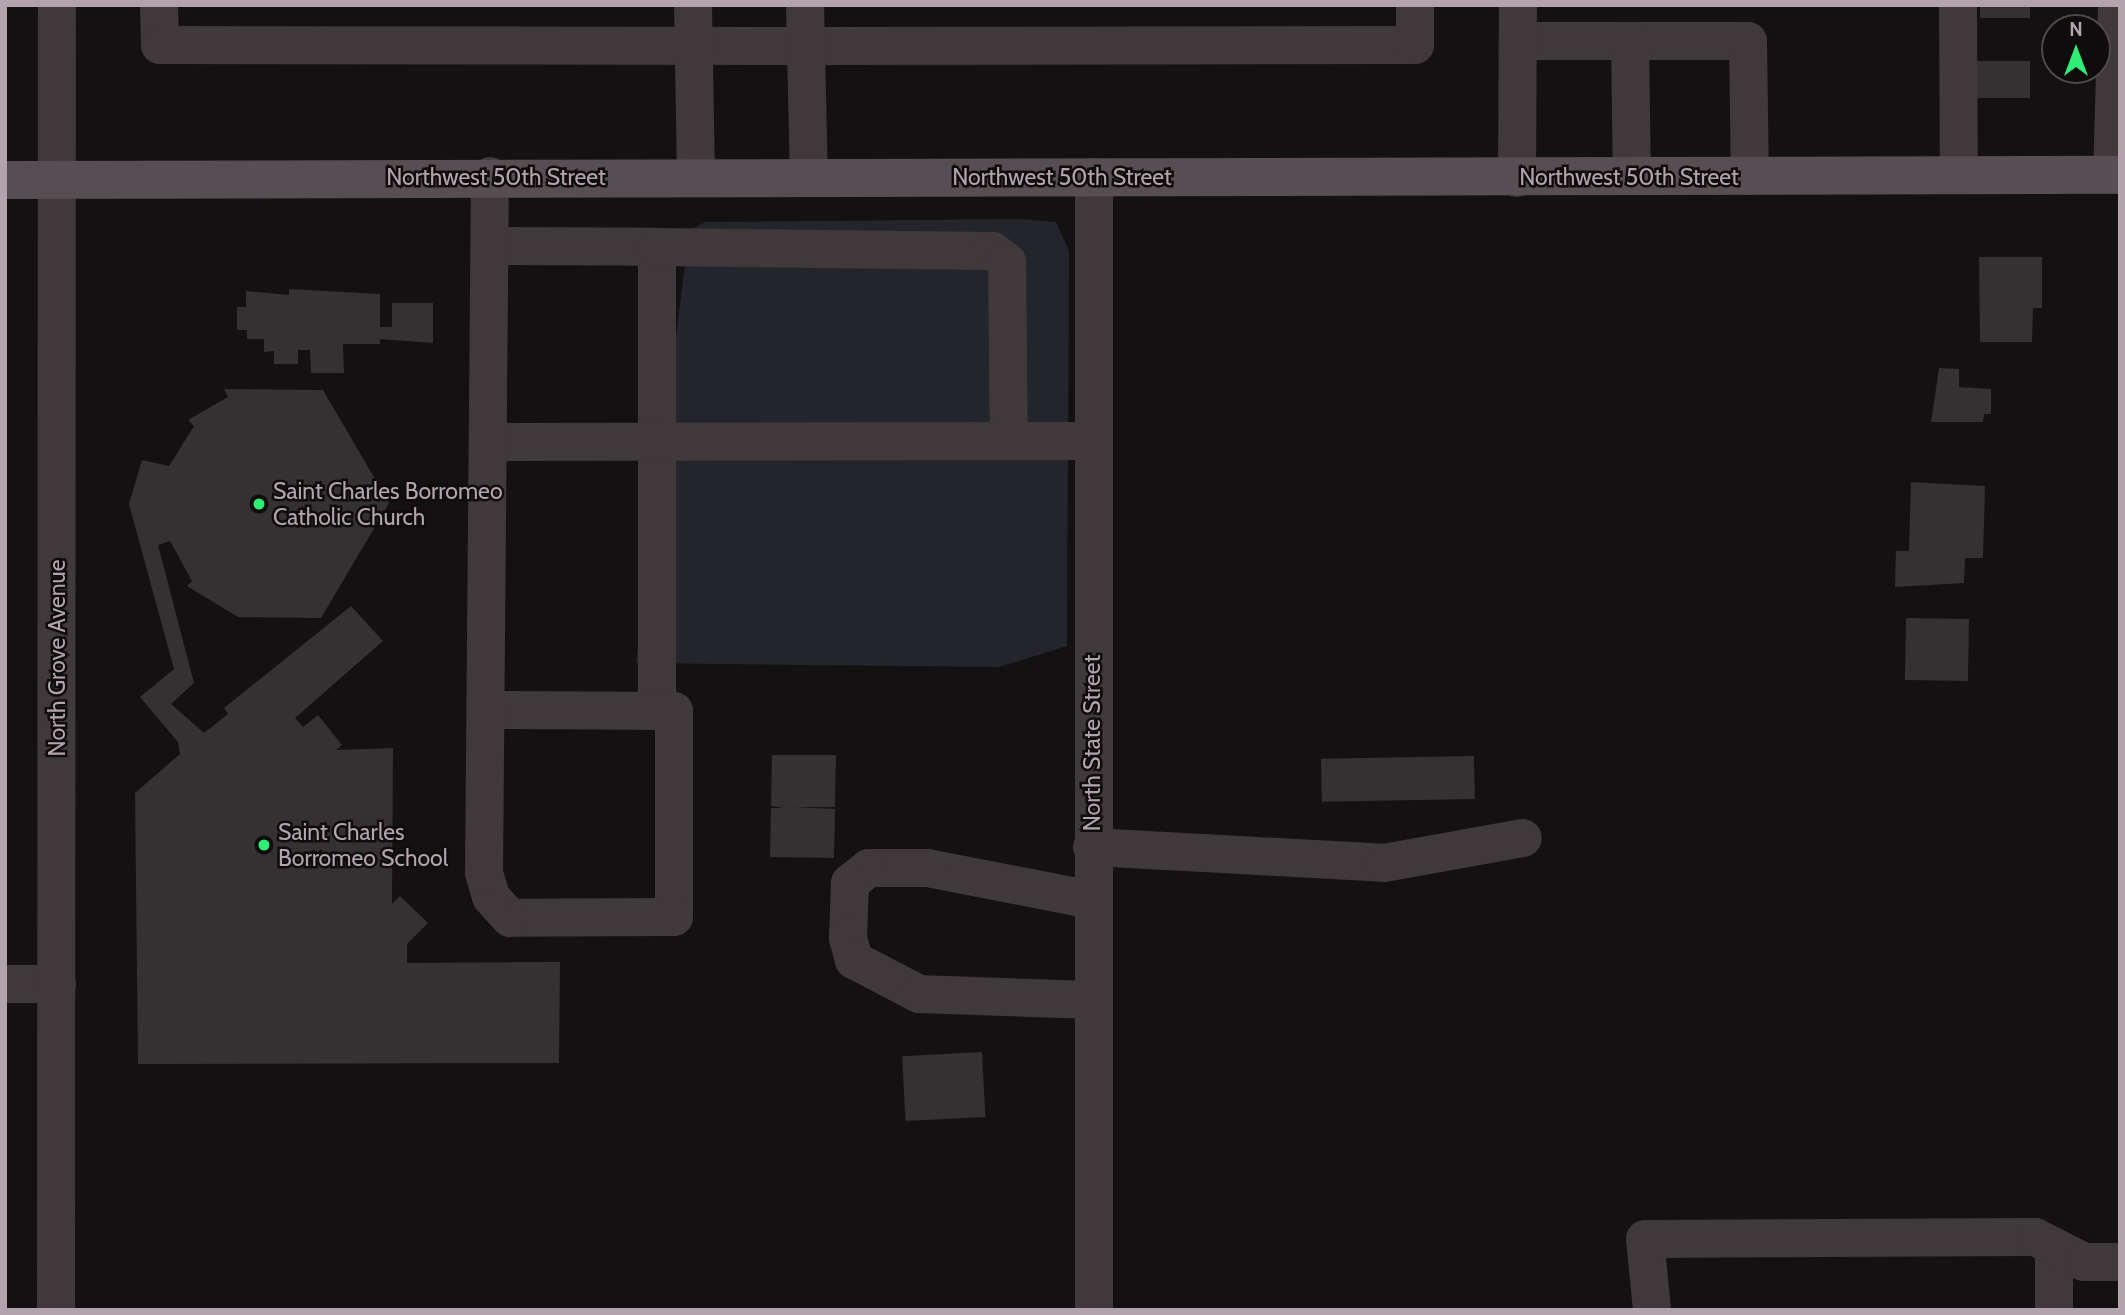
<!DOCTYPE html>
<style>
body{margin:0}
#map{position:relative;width:2125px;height:1315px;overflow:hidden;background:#131112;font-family:Cabin,sans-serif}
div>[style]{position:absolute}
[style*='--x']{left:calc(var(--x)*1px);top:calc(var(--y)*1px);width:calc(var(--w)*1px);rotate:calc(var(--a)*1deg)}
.green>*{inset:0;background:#24252c}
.building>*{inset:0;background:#353132;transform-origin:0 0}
.minor>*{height:38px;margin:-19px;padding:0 19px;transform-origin:19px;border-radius:19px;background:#3f393c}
.major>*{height:38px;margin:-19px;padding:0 19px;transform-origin:19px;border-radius:19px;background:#564e52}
.dots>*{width:19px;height:19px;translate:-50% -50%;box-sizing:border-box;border:4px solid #0e0c0d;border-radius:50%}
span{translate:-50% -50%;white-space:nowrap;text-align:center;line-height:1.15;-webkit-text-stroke:5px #0e0c0d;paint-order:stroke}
.street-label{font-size:23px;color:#b3a3ac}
.poi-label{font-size:23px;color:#b3a3ac}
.left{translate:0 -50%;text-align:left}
.frame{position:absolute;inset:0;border:7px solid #b3a3ac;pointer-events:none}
.north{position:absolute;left:2041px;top:14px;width:70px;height:70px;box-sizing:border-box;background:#0e0c0d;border:2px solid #50484d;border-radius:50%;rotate:0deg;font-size:19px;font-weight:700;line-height:28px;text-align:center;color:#b3a3ac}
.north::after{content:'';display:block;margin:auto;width:24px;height:32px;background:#2eee76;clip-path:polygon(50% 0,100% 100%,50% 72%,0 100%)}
</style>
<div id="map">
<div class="green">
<div style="clip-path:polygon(1020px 219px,1056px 222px,1069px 251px,1067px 646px,999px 667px,636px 663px,689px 231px,705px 222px)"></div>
</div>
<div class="building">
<div style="left:1980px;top:5px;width:50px;height:13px"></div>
<div style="left:1967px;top:61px;width:63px;height:37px"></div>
<div style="clip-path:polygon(1979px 257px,2042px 257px,2042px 308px,2033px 308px,2032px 342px,1980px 342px)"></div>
<div style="clip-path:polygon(289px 289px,380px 294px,380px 327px,392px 327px,392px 303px,433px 303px,433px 343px,380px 339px,380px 344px,343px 344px,344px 373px,311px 373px,310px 350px,298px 350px,298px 364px,274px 364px,274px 351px,264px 352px,264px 339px,247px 339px,247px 330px,237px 330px,237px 307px,246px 307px,246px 291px,289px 295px)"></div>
<div style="clip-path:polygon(1939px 368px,1959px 369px,1959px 387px,1991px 389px,1991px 414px,1984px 414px,1983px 422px,1931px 422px)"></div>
<div style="clip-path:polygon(224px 389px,323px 390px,389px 503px,321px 618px,238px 617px,187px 586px,192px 581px,170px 541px,158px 545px,194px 683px,171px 704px,204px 733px,228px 714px,224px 708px,351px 606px,383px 641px,295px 718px,303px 727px,318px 715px,342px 745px,336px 750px,393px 748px,392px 904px,400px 896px,428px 923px,407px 944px,407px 963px,560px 962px,559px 1063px,138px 1064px,135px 793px,180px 754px,178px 742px,140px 697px,174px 669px,129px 504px,142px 460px,169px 466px,194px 426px,188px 420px,228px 397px)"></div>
<div style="clip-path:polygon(1911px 482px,1985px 486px,1983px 558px,1965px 558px,1964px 583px,1895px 587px,1896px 551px,1909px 551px)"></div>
<div style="left:1906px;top:618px;width:63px;height:62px;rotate:1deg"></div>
<div style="clip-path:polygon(772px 755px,836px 755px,835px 807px,794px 807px,835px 809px,834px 858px,770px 857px,771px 808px,784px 808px,771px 806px)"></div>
<div style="left:1474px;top:756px;width:43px;height:153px;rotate:89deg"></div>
<div style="left:982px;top:1052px;width:65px;height:80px;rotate:87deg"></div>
</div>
<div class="minor">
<div style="--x:159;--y:5;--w:40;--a:88.6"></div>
<div style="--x:160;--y:45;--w:646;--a:0.09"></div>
<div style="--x:806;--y:46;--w:609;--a:-0.09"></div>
<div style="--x:1415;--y:45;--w:40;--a:-90"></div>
<div style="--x:693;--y:5;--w:173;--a:89"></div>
<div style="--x:805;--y:5;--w:173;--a:88.7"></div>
<div style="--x:1958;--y:5;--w:170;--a:89.7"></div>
<div style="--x:1518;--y:41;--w:230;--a:0"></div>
<div style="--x:1748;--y:41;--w:135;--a:89.2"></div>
<div style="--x:1630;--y:41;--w:135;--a:89.2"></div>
<div style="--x:2112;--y:175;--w:170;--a:-88.3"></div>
<div style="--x:1517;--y:178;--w:173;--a:-89.7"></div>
<div style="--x:490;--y:246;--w:167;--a:0.3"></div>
<div style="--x:657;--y:247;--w:464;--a:90"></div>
<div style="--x:657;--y:247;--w:336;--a:0.7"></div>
<div style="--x:993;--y:251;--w:18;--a:38"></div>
<div style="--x:1007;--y:262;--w:179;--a:89.4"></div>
<div style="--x:489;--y:442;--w:603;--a:-0.1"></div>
<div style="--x:489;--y:710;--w:185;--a:0.3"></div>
<div style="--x:674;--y:711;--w:206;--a:90"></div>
<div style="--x:674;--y:917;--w:164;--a:179.7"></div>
<div style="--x:510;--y:918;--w:28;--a:-132"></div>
<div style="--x:491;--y:897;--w:26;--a:-106"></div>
<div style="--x:484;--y:872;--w:696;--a:-89.51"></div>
<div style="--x:1092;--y:847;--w:292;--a:3.1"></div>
<div style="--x:1384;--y:863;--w:141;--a:-10.2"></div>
<div style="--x:1092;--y:900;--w:167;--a:-169"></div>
<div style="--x:928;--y:868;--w:59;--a:180"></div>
<div style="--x:869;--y:868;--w:24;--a:142"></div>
<div style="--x:850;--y:883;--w:55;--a:92.1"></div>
<div style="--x:848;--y:938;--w:23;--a:75"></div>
<div style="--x:854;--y:960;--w:73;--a:27.6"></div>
<div style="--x:919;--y:994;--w:174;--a:2"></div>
<div style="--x:5;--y:984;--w:52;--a:0"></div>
<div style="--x:2054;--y:1247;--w:63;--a:90"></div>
<div style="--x:56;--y:1310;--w:1305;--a:-89.96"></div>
<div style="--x:1094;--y:1310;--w:1133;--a:-90"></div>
<div style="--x:1652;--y:1310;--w:71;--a:-95.6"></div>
<div style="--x:1645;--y:1239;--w:390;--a:-0.3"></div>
<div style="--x:2035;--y:1237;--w:55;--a:27"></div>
<div style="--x:2084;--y:1262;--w:36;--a:0"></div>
</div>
<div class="major">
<div style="--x:5;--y:180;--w:2115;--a:-0.14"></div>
</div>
<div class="dots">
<div style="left:259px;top:504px;background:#2eee76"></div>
<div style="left:264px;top:845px;background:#2eee76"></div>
</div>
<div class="street-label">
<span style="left:496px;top:177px">Northwest 50th Street</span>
<span style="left:1062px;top:177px">Northwest 50th Street</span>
<span style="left:1629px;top:177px">Northwest 50th Street</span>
<span style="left:57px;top:658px;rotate:-90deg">North Grove Avenue</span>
<span style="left:1092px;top:743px;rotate:-90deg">North State Street</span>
</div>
<div class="poi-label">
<span class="left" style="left:273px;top:504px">Saint Charles Borromeo<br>Catholic Church</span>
<span class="left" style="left:278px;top:845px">Saint Charles<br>Borromeo School</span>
</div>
<div class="frame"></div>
<div class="north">N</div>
</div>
